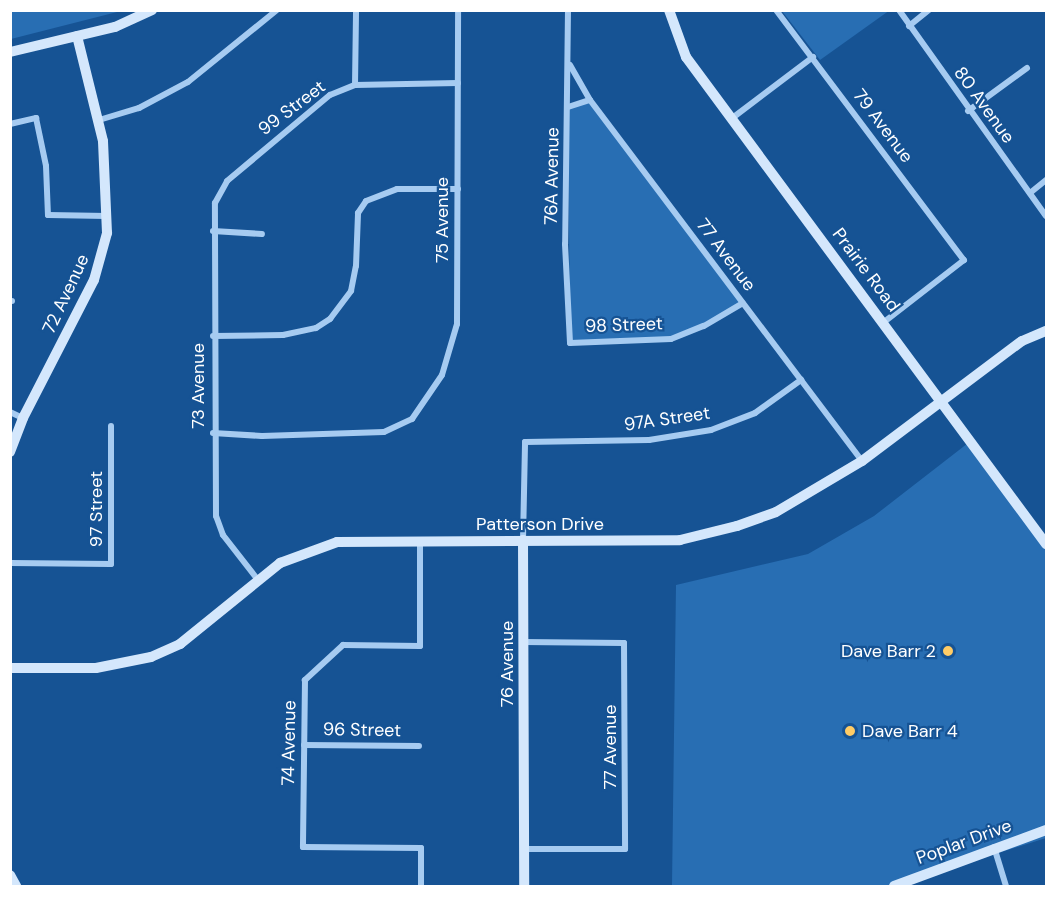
<!DOCTYPE html>
<style>
body{margin:0}
#map{position:relative;width:1057px;height:897px;overflow:hidden;background:#165394;font-family:"DM Sans",sans-serif}
div>[style]{position:absolute}
[style*='--x']{left:calc(var(--x)*1px);top:calc(var(--y)*1px);width:calc(var(--w)*1px);rotate:calc(var(--a)*1deg)}
.green>*{inset:0;background:#286eb3}
.street>*{height:6px;margin:-3px;padding:0 3px;transform-origin:3px;border-radius:3px;background:#a6cbf1}
.secondary>*{height:10px;margin:-5px;padding:0 5px;transform-origin:5px;border-radius:5px;background:#d4e7fc}
.dots>*{width:16px;height:16px;translate:-50% -50%;box-sizing:border-box;border:3px solid #165394;border-radius:50%}
span{translate:-50% -50%;white-space:nowrap;text-align:center;line-height:1.15;-webkit-text-stroke:4.5px #165394;paint-order:stroke}
.street-label{font-size:18px;color:#fff}
.poi-label{font-size:18px;color:#fff}
.right{translate:-100% -50%;text-align:right}
.left{translate:0 -50%;text-align:left}
.frame{position:absolute;inset:0;border:12px solid #fff;pointer-events:none}
</style>
<div id="map">
<div class="green">
<div style="clip-path:polygon(11px 10px,121px 10px,121px 11px,11px 39px)"></div>
<div style="clip-path:polygon(890px 10px,820px 60px,782px 11px,782px 10px)"></div>
<div style="clip-path:polygon(590px 100px,743px 303px,704px 326px,671px 339px,570px 343px,568px 107px)"></div>
<div style="clip-path:polygon(972px 440px,1046px 543px,1046px 838px,894px 886px,672px 886px,676px 585px,808px 554px,874px 516px)"></div>
</div>
<div class="street">
<div style="--x:568;--y:10;--w:234;--a:90.7"></div>
<div style="--x:565;--y:244;--w:99;--a:87.1"></div>
<div style="--x:570;--y:343;--w:101;--a:-2.3"></div>
<div style="--x:671;--y:339;--w:35;--a:-22"></div>
<div style="--x:704;--y:326;--w:45;--a:-30.5"></div>
<div style="--x:776;--y:10;--w:313;--a:53.1"></div>
<div style="--x:964;--y:260;--w:101;--a:142.2"></div>
<div style="--x:899;--y:10;--w:253;--a:54.5"></div>
<div style="--x:909;--y:26;--w:26;--a:-39"></div>
<div style="--x:570;--y:65;--w:40;--a:60.3"></div>
<div style="--x:590;--y:100;--w:452;--a:53"></div>
<div style="--x:355;--y:85;--w:75;--a:-89.2"></div>
<div style="--x:568;--y:107;--w:23;--a:-18"></div>
<div style="--x:968;--y:111;--w:73;--a:-36.1"></div>
<div style="--x:731;--y:119;--w:103;--a:-37.1"></div>
<div style="--x:99;--y:120;--w:42;--a:-16.7"></div>
<div style="--x:139;--y:108;--w:55;--a:-28"></div>
<div style="--x:188;--y:82;--w:114;--a:-39"></div>
<div style="--x:10;--y:124;--w:27;--a:-13"></div>
<div style="--x:36;--y:118;--w:49;--a:78.2"></div>
<div style="--x:46;--y:166;--w:49;--a:87.7"></div>
<div style="--x:48;--y:215;--w:59;--a:1"></div>
<div style="--x:1030;--y:193;--w:21;--a:-39"></div>
<div style="--x:213;--y:231;--w:49;--a:3.5"></div>
<div style="--x:10;--y:301;--w:2;--a:0"></div>
<div style="--x:213;--y:336;--w:70;--a:-0.8"></div>
<div style="--x:283;--y:335;--w:34;--a:-12"></div>
<div style="--x:316;--y:328;--w:17;--a:-33"></div>
<div style="--x:330;--y:319;--w:35;--a:-53"></div>
<div style="--x:351;--y:291;--w:25;--a:-79"></div>
<div style="--x:356;--y:266;--w:53;--a:-87.8"></div>
<div style="--x:358;--y:213;--w:14;--a:-56"></div>
<div style="--x:366;--y:201;--w:33;--a:-21"></div>
<div style="--x:397;--y:189;--w:61;--a:0"></div>
<div style="--x:10;--y:412;--w:14;--a:25"></div>
<div style="--x:213;--y:433;--w:49;--a:3.5"></div>
<div style="--x:262;--y:436;--w:122;--a:-1.9"></div>
<div style="--x:384;--y:432;--w:31;--a:-25"></div>
<div style="--x:412;--y:419;--w:53;--a:-55.7"></div>
<div style="--x:442;--y:375;--w:53;--a:-73.6"></div>
<div style="--x:457;--y:324;--w:314;--a:-89.8"></div>
<div style="--x:523;--y:540;--w:98;--a:-88.8"></div>
<div style="--x:525;--y:442;--w:124;--a:-0.9"></div>
<div style="--x:649;--y:440;--w:63;--a:-9.2"></div>
<div style="--x:711;--y:430;--w:47;--a:-21.1"></div>
<div style="--x:755;--y:413;--w:57;--a:-35.7"></div>
<div style="--x:420;--y:541;--w:105;--a:90"></div>
<div style="--x:420;--y:646;--w:77;--a:-179.3"></div>
<div style="--x:343;--y:645;--w:52;--a:137.4"></div>
<div style="--x:305;--y:680;--w:167;--a:90.7"></div>
<div style="--x:303;--y:847;--w:118;--a:0.5"></div>
<div style="--x:421;--y:848;--w:38;--a:90"></div>
<div style="--x:10;--y:563;--w:101;--a:0.6"></div>
<div style="--x:111;--y:564;--w:138;--a:-90"></div>
<div style="--x:258;--y:580;--w:57;--a:-127.9"></div>
<div style="--x:223;--y:535;--w:20;--a:-110"></div>
<div style="--x:216;--y:516;--w:313;--a:-90.2"></div>
<div style="--x:215;--y:203;--w:25;--a:-61"></div>
<div style="--x:227;--y:181;--w:134;--a:-39.9"></div>
<div style="--x:330;--y:95;--w:27;--a:-22"></div>
<div style="--x:355;--y:85;--w:103;--a:-1.1"></div>
<div style="--x:523;--y:642;--w:101;--a:0.6"></div>
<div style="--x:624;--y:643;--w:206;--a:89.7"></div>
<div style="--x:625;--y:849;--w:101;--a:180"></div>
<div style="--x:304;--y:745;--w:115;--a:0.5"></div>
<div style="--x:994;--y:847;--w:41;--a:72.9"></div>
</div>
<div class="secondary">
<div style="--x:669;--y:10;--w:50;--a:70.1"></div>
<div style="--x:686;--y:57;--w:606;--a:53.53"></div>
<div style="--x:10;--y:52;--w:108;--a:-13.4"></div>
<div style="--x:115;--y:27;--w:41;--a:-24.7"></div>
<div style="--x:10;--y:452;--w:36;--a:-69"></div>
<div style="--x:23;--y:418;--w:155;--a:-62.8"></div>
<div style="--x:94;--y:280;--w:49;--a:-74.5"></div>
<div style="--x:107;--y:233;--w:92;--a:-92.5"></div>
<div style="--x:103;--y:141;--w:108;--a:-103.9"></div>
<div style="--x:523;--y:540;--w:346;--a:89.8"></div>
<div style="--x:10;--y:668;--w:86;--a:0"></div>
<div style="--x:96;--y:668;--w:56;--a:-11.3"></div>
<div style="--x:151;--y:657;--w:32;--a:-24"></div>
<div style="--x:180;--y:644;--w:129;--a:-39"></div>
<div style="--x:280;--y:563;--w:61;--a:-20.2"></div>
<div style="--x:337;--y:542;--w:343;--a:-0.3"></div>
<div style="--x:680;--y:540;--w:59;--a:-13.8"></div>
<div style="--x:737;--y:526;--w:41;--a:-19.7"></div>
<div style="--x:776;--y:512;--w:100;--a:-30.7"></div>
<div style="--x:862;--y:461;--w:200;--a:-36.9"></div>
<div style="--x:1022;--y:341;--w:26;--a:-23"></div>
<div style="--x:10;--y:875;--w:13;--a:61"></div>
<div style="--x:894;--y:886;--w:162;--a:-20.2"></div>
</div>
<div class="dots">
<div style="left:948px;top:651px;background:#fc6"></div>
<div style="left:850px;top:731px;background:#fc6"></div>
</div>
<div class="street-label">
<span style="left:984px;top:105px;rotate:54deg">80 Avenue</span>
<span style="left:292px;top:108px;rotate:-37deg">99 Street</span>
<span style="left:883px;top:126px;rotate:53deg">79 Avenue</span>
<span style="left:552px;top:176px;rotate:-89deg">76A Avenue</span>
<span style="left:442px;top:220px;rotate:-90deg">75 Avenue</span>
<span style="left:726px;top:255px;rotate:53deg">77 Avenue</span>
<span style="left:866px;top:270px;rotate:53deg">Prairie Road</span>
<span style="left:66px;top:294px;rotate:-65deg">72 Avenue</span>
<span style="left:624px;top:325px;rotate:-2deg">98 Street</span>
<span style="left:198px;top:386px;rotate:-90deg">73 Avenue</span>
<span style="left:667px;top:419px;rotate:-8deg">97A Street</span>
<span style="left:96px;top:509px;rotate:-90deg">97 Street</span>
<span style="left:540px;top:524px">Patterson Drive</span>
<span style="left:507px;top:664px;rotate:-90deg">76 Avenue</span>
<span style="left:362px;top:730px;rotate:1deg">96 Street</span>
<span style="left:289px;top:743px;rotate:-89deg">74 Avenue</span>
<span style="left:610px;top:747px;rotate:-90deg">77 Avenue</span>
<span style="left:964px;top:842px;rotate:-20deg">Poplar Drive</span>
</div>
<div class="poi-label">
<span class="right" style="left:936px;top:651px">Dave Barr 2</span>
<span class="left" style="left:862px;top:731px">Dave Barr 4</span>
</div>
<div class="frame"></div>
</div>
